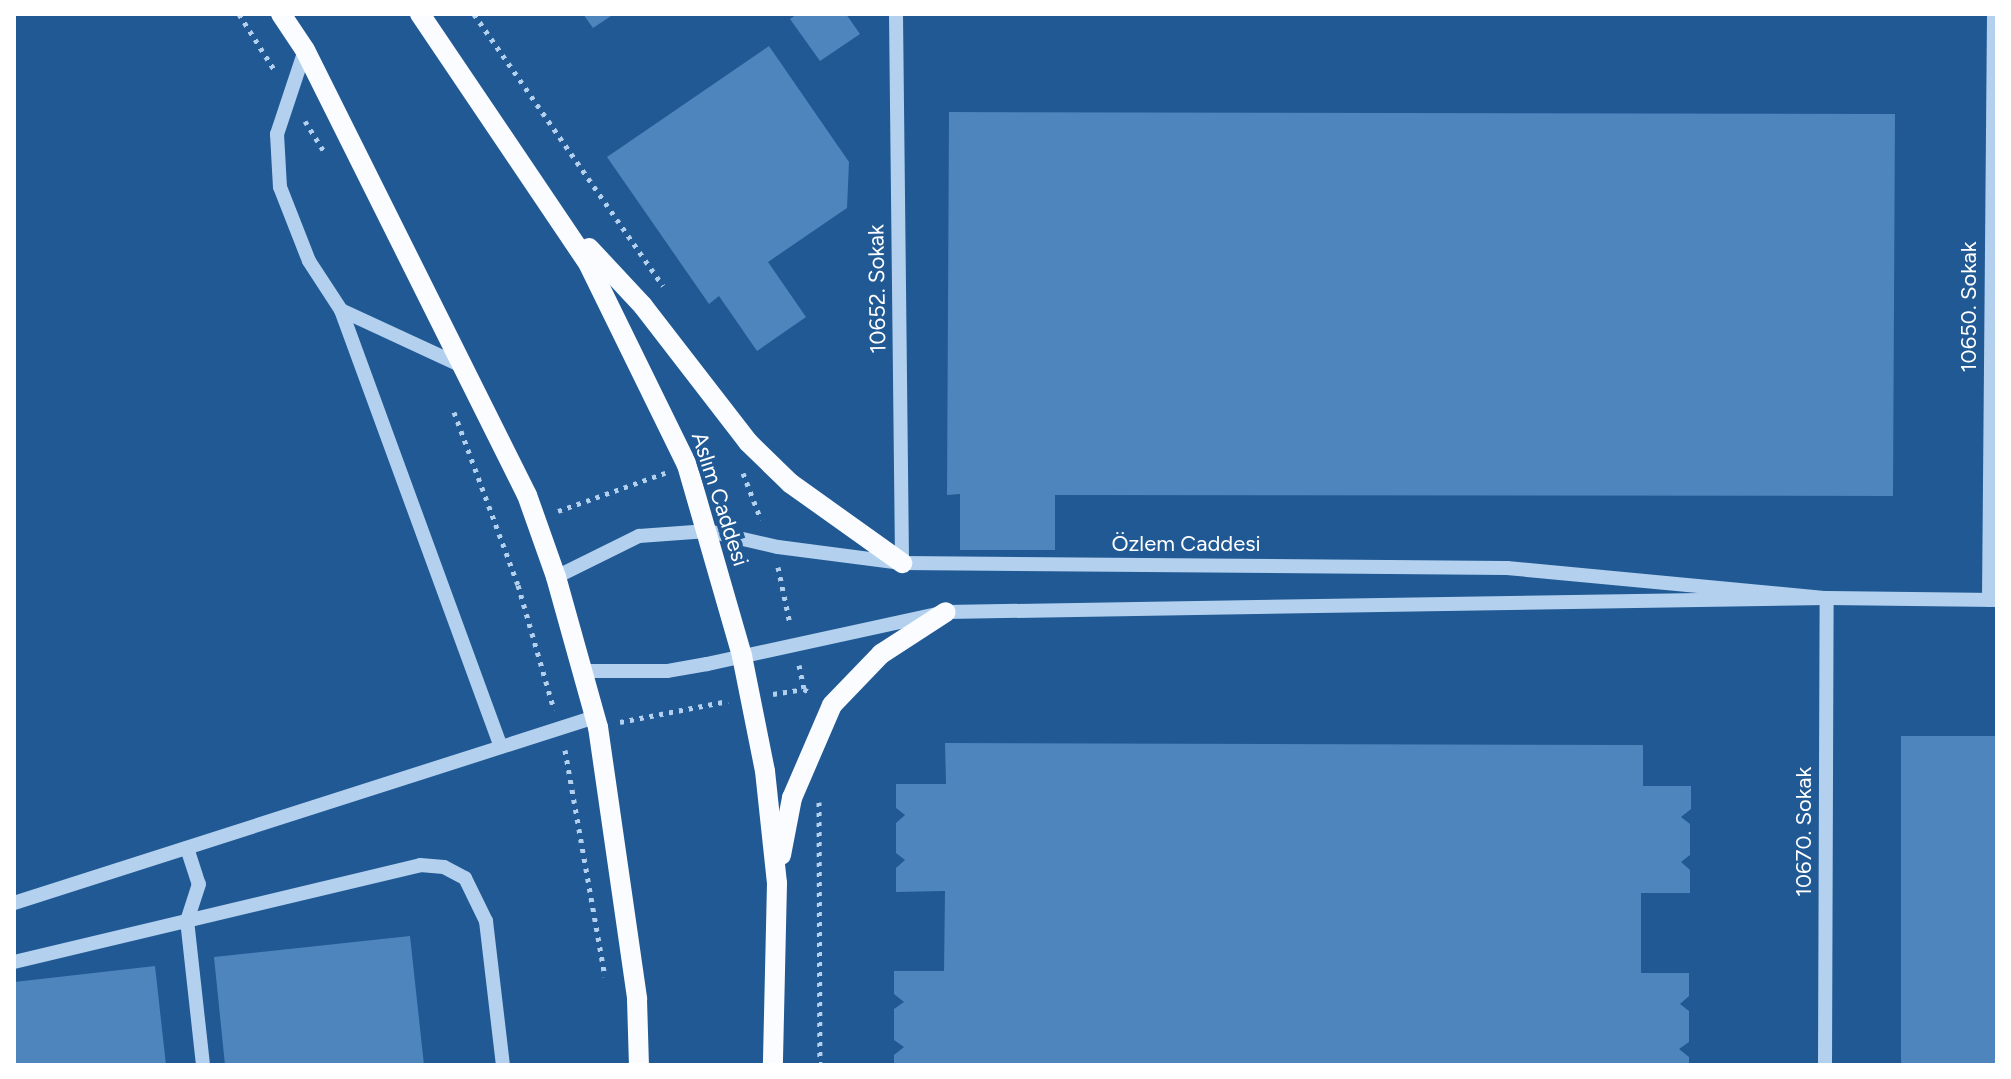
<!DOCTYPE html>
<meta charset="utf-8">
<style>
body{margin:0}
#map{position:relative;width:2011px;height:1079px;overflow:hidden;background:#205994;font-family:Figtree,sans-serif}
div>[style]{position:absolute}
[style*='--x']{left:calc(var(--x)*1px);top:calc(var(--y)*1px);width:calc(var(--w)*1px);rotate:calc(var(--a)*1deg)}
.building>*{inset:0;background:#4d85bc;transform-origin:0 0}
.path>*{height:5px;margin-top:-2.5px;transform-origin:0;background:repeating-linear-gradient(90deg,#b3d1ee 0 4px,transparent 0 10px)}
.minor>*{height:14px;margin:-7px;padding:0 7px;transform-origin:7px;border-radius:7px;background:#b3d1ee}
.major>*{height:20px;margin:-10px;padding:0 10px;transform-origin:10px;border-radius:10px;background:#fafcff}
span{translate:-50% -50%;white-space:nowrap;text-align:center;line-height:1.15;-webkit-text-stroke:8px #205994;paint-order:stroke}
.street-label{font-size:22px;color:#fff}
.frame{position:absolute;inset:0;border:16px solid #fff;pointer-events:none}
</style>
<div id="map">
<div class="building">
<div style="clip-path:polygon(583px 14px,614px 14px,593px 28px)"></div>
<div style="clip-path:polygon(797px 14px,846px 14px,860px 34px,820px 61px,790px 19px)"></div>
<div style="clip-path:polygon(769px 46px,849px 162px,847px 208px,768px 262px,806px 317px,757px 351px,719px 296px,709px 304px,607px 157px)"></div>
<div style="clip-path:polygon(949px 112px,1895px 114px,1893px 496px,1055px 495px,1055px 550px,960px 550px,960px 494px,947px 495px)"></div>
<div style="left:1901px;top:736px;width:96px;height:329px"></div>
<div style="clip-path:polygon(945px 743px,1643px 745px,1643px 786px,1691px 786px,1691px 809px,1681px 817px,1690px 824px,1690px 855px,1681px 862px,1690px 870px,1690px 893px,1641px 893px,1641px 973px,1689px 973px,1689px 996px,1680px 1004px,1689px 1011px,1689px 1042px,1679px 1049px,1689px 1057px,1689px 1065px,894px 1065px,894px 1055px,904px 1047px,894px 1040px,894px 1009px,904px 1002px,894px 994px,894px 971px,944px 971px,945px 891px,896px 892px,896px 868px,905px 860px,896px 853px,896px 823px,905px 815px,896px 808px,896px 784px,946px 784px)"></div>
<div style="clip-path:polygon(410px 936px,424px 1065px,225px 1065px,214px 957px)"></div>
<div style="clip-path:polygon(155px 966px,166px 1065px,14px 1065px,14px 982px)"></div>
</div>
<div class="path">
<div style="--x:239;--y:14;--w:67;--a:57.7"></div>
<div style="--x:474;--y:14;--w:331;--a:55.2"></div>
<div style="--x:305;--y:121;--w:38;--a:58"></div>
<div style="--x:454;--y:412;--w:184;--a:69.7"></div>
<div style="--x:518;--y:585;--w:130;--a:73.9"></div>
<div style="--x:743;--y:473;--w:50;--a:69"></div>
<div style="--x:558;--y:511;--w:114;--a:-19.6"></div>
<div style="--x:778;--y:567;--w:58;--a:78.1"></div>
<div style="--x:799;--y:665;--w:25;--a:78"></div>
<div style="--x:804;--y:689;--w:9;--a:32"></div>
<div style="--x:773;--y:694;--w:31;--a:-9"></div>
<div style="--x:620;--y:722;--w:110;--a:-11"></div>
<div style="--x:565;--y:750;--w:230;--a:80"></div>
<div style="--x:819;--y:802;--w:263;--a:89.8"></div>
</div>
<div class="minor">
<div style="--x:896;--y:14;--w:549;--a:89.37"></div>
<div style="--x:305;--y:50;--w:89;--a:108.4"></div>
<div style="--x:277;--y:134;--w:53;--a:86.8"></div>
<div style="--x:280;--y:187;--w:79;--a:68.6"></div>
<div style="--x:309;--y:261;--w:59;--a:56.9"></div>
<div style="--x:341;--y:310;--w:133;--a:24.8"></div>
<div style="--x:341;--y:310;--w:465;--a:69.9"></div>
<div style="--x:556;--y:577;--w:93;--a:-26.3"></div>
<div style="--x:639;--y:536;--w:69;--a:-4.1"></div>
<div style="--x:708;--y:531;--w:72;--a:12.9"></div>
<div style="--x:778;--y:547;--w:125;--a:7.4"></div>
<div style="--x:902;--y:563;--w:605;--a:0.47"></div>
<div style="--x:1507;--y:568;--w:321;--a:5.4"></div>
<div style="--x:1827;--y:598;--w:881;--a:179.09"></div>
<div style="--x:946;--y:612;--w:245;--a:167.7"></div>
<div style="--x:707;--y:664;--w:41;--a:170.1"></div>
<div style="--x:667;--y:671;--w:82;--a:180"></div>
<div style="--x:1989;--y:600;--w:586;--a:-89.51"></div>
<div style="--x:187;--y:848;--w:38;--a:72"></div>
<div style="--x:199;--y:884;--w:38;--a:108"></div>
<div style="--x:187;--y:920;--w:146;--a:83.7"></div>
<div style="--x:14;--y:903;--w:610;--a:-17.75"></div>
<div style="--x:14;--y:962;--w:417;--a:-13.4"></div>
<div style="--x:420;--y:865;--w:24;--a:5"></div>
<div style="--x:444;--y:867;--w:24;--a:28"></div>
<div style="--x:465;--y:878;--w:48;--a:64"></div>
<div style="--x:486;--y:921;--w:145;--a:83.3"></div>
<div style="--x:1825;--y:1065;--w:467;--a:-89.8"></div>
<div style="--x:1827;--y:598;--w:170;--a:0.7"></div>
</div>
<div class="major">
<div style="--x:281;--y:14;--w:43;--a:56.3"></div>
<div style="--x:305;--y:50;--w:497;--a:63.5"></div>
<div style="--x:527;--y:495;--w:87;--a:70.5"></div>
<div style="--x:556;--y:577;--w:156;--a:74.4"></div>
<div style="--x:598;--y:727;--w:275;--a:81.8"></div>
<div style="--x:637;--y:999;--w:66;--a:88.3"></div>
<div style="--x:420;--y:14;--w:303;--a:56"></div>
<div style="--x:589;--y:265;--w:223;--a:63.9"></div>
<div style="--x:687;--y:465;--w:199;--a:73.9"></div>
<div style="--x:742;--y:656;--w:117;--a:78.7"></div>
<div style="--x:765;--y:771;--w:113;--a:83.9"></div>
<div style="--x:777;--y:883;--w:182;--a:91.3"></div>
<div style="--x:589;--y:248;--w:79;--a:47"></div>
<div style="--x:643;--y:306;--w:172;--a:52.3"></div>
<div style="--x:748;--y:442;--w:59;--a:44.3"></div>
<div style="--x:790;--y:483;--w:138;--a:35.5"></div>
<div style="--x:781;--y:855;--w:58;--a:-79.1"></div>
<div style="--x:792;--y:798;--w:101;--a:-66.7"></div>
<div style="--x:832;--y:705;--w:71;--a:-46.1"></div>
<div style="--x:881;--y:654;--w:77;--a:-32.9"></div>
</div>
<div class="street-label">
<span style="left:877px;top:289px;rotate:-91deg">10652. Sokak</span>
<span style="left:1969px;top:307px;rotate:-90deg">10650. Sokak</span>
<span style="left:720px;top:499px;rotate:72deg">Aslım Caddesi</span>
<span style="left:1186px;top:544px">Özlem Caddesi</span>
<span style="left:1804px;top:832px;rotate:-90deg">10670. Sokak</span>
</div>
<div class="frame"></div>
</div>
